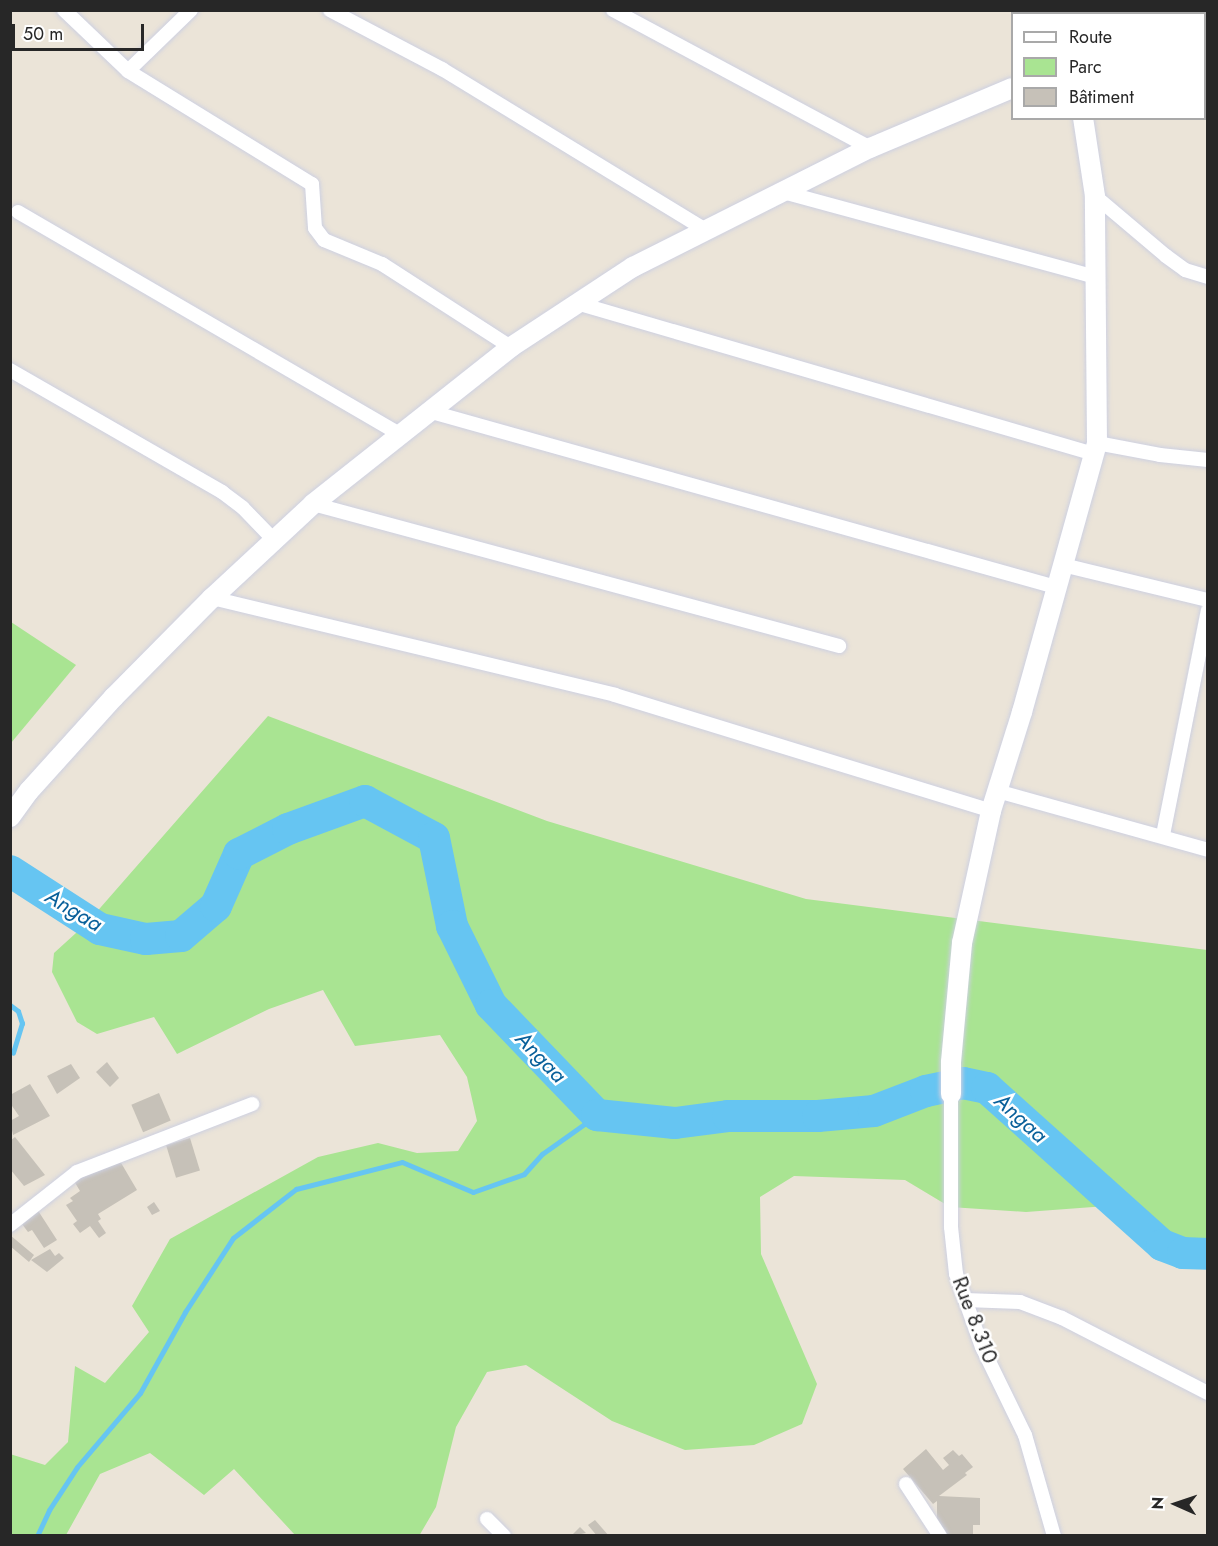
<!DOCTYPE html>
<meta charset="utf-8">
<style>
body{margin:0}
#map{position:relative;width:1218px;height:1546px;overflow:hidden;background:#ebe4d8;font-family:Jost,sans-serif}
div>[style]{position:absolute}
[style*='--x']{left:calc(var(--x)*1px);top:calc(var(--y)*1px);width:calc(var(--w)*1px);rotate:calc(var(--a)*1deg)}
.green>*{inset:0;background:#a9e492}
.stream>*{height:5px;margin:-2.5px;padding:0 2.5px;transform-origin:2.5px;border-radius:2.5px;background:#66c5f2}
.river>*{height:32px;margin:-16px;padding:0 16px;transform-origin:16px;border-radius:16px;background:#66c5f2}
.building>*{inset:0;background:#c6c1b8;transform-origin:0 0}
.roads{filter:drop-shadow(0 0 2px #cdd0e1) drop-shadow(0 0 2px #cdd0e1)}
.street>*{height:14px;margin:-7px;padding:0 7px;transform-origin:7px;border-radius:7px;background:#fff}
.secondary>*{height:20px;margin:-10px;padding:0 10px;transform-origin:10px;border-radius:10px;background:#fff}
span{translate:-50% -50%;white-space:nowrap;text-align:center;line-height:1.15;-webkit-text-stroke:5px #fff;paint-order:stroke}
.street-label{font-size:21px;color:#272727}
.water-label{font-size:22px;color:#09609a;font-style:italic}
.frame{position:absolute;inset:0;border:12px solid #272727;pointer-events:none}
.legend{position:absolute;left:1011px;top:12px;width:195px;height:108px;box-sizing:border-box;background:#fff;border:2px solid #a9a9a9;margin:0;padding:8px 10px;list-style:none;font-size:18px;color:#272727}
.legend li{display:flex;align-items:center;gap:12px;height:30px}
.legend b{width:30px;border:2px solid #a9a9a9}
.north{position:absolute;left:1146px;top:1474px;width:60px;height:60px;-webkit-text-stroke:4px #fff;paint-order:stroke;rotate:273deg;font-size:16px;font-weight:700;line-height:24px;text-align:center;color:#272727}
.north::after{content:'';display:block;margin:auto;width:21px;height:27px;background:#272727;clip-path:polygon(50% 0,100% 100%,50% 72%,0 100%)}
.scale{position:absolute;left:12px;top:24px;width:132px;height:27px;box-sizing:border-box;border:3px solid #272727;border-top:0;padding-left:8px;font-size:18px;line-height:21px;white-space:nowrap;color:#272727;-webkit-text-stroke:4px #fff;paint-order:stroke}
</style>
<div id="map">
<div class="green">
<div style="clip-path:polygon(11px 622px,76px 665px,11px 743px)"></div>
<div style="clip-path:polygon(268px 716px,547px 821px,806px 899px,1207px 950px,1207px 1254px,1183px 1253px,1162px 1245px,1133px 1221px,1120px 1205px,1026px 1212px,950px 1207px,905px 1180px,794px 1176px,760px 1197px,761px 1254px,817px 1384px,802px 1424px,754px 1445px,685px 1450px,612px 1421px,526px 1365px,487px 1372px,456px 1427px,436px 1507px,419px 1536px,295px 1535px,234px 1469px,204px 1495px,150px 1453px,100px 1474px,66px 1535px,11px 1535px,10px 1454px,45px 1465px,68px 1442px,75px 1366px,105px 1383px,149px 1332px,132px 1306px,170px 1239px,318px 1157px,378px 1143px,417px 1153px,458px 1151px,477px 1121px,467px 1077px,440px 1035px,355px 1046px,323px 990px,269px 1009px,177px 1054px,154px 1017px,97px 1034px,77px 1022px,52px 972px,54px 953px,87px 923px)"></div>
</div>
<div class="stream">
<div style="--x:10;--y:1005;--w:10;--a:37"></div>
<div style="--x:18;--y:1011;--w:13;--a:72"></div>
<div style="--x:22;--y:1023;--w:31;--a:107"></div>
<div style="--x:37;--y:1536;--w:29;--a:-65"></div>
<div style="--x:49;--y:1510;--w:51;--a:-56.9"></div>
<div style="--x:77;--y:1467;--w:97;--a:-49.6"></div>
<div style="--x:140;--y:1393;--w:93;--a:-60.9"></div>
<div style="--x:185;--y:1312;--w:88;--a:-57"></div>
<div style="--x:233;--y:1238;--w:80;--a:-37.9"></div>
<div style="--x:296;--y:1189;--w:109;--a:-14.3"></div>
<div style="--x:402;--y:1162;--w:77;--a:22.9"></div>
<div style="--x:473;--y:1192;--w:54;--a:-19.4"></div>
<div style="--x:524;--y:1174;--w:27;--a:-48"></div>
<div style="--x:542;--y:1154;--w:67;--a:-35.3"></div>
</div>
<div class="river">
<div style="--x:10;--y:871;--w:107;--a:32.8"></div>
<div style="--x:100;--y:929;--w:47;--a:12.3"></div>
<div style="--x:146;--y:939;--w:35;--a:-5"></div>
<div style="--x:181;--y:936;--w:46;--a:-40.6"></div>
<div style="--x:216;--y:906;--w:57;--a:-66.1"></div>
<div style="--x:239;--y:854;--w:55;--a:-27"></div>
<div style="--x:288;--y:829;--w:82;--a:-20"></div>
<div style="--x:365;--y:801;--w:78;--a:28.2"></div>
<div style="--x:434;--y:838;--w:90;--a:78.4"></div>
<div style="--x:452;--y:926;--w:88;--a:63.7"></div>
<div style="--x:491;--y:1005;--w:153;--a:46.1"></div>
<div style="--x:597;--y:1115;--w:78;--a:5.9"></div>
<div style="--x:675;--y:1123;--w:53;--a:-7.5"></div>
<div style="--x:728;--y:1116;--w:90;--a:0"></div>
<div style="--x:818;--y:1116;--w:56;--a:-5.1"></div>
<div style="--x:874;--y:1111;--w:56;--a:-21"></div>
<div style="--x:926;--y:1091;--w:38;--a:-12"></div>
<div style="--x:963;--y:1083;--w:25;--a:12"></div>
<div style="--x:987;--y:1088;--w:235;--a:41.9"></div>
<div style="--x:1162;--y:1245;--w:22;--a:21"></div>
<div style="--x:1183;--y:1253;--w:25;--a:2"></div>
</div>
<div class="building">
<div style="left:1089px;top:10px;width:36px;height:4px"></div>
<div style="clip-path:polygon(107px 1062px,119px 1078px,110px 1087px,96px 1072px)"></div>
<div style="clip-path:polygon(71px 1064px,80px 1078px,57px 1094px,47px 1076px)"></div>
<div style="clip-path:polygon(30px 1084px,50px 1116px,13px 1135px,10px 1121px,19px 1116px,10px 1103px,10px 1095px)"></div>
<div style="left:159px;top:1093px;width:30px;height:30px;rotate:67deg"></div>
<div style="clip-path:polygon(15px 1137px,45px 1175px,24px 1186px,10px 1169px,10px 1141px)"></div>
<div style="left:190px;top:1138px;width:34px;height:25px;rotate:73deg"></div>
<div style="clip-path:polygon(117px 1156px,137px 1190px,98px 1214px,101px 1219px,98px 1221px,106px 1233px,99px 1238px,90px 1226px,80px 1233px,73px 1224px,77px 1221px,66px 1205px,73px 1201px,70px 1198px,80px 1191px,74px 1181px)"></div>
<div style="clip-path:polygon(154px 1202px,160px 1211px,152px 1215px,147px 1207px)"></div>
<div style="clip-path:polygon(37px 1209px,57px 1240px,44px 1248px,32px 1230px,28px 1232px,22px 1224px,26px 1221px,24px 1218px)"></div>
<div style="clip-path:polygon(10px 1235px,34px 1255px,29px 1262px,10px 1246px)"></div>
<div style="clip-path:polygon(50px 1249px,55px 1256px,59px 1253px,64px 1258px,47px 1272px,31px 1260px)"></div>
<div style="clip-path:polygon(926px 1449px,943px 1470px,949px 1465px,943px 1458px,953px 1450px,959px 1456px,962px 1454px,973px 1467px,965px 1473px,967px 1475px,939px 1496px,980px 1498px,980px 1525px,973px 1525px,973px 1536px,937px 1535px,937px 1501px,933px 1504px,903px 1469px)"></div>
<div style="clip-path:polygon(595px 1520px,609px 1536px,597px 1536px,588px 1525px)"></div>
<div style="clip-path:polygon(580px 1527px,586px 1533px,571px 1536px)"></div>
</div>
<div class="roads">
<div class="street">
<div style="--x:64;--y:10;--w:88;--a:43.6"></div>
<div style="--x:128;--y:71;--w:216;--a:31.6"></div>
<div style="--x:312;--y:184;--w:44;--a:86.1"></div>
<div style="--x:315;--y:228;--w:15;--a:53"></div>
<div style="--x:324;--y:240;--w:63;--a:22.5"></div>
<div style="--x:382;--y:264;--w:153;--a:32.8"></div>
<div style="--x:330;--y:10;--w:127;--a:27.8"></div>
<div style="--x:442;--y:69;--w:311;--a:31.4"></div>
<div style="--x:613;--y:10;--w:292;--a:28.2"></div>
<div style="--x:128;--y:71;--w:88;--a:-44.1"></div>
<div style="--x:783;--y:192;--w:323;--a:15.2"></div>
<div style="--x:1095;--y:196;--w:93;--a:40.2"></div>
<div style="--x:1166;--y:256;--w:24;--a:36"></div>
<div style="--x:1185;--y:270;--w:24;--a:17"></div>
<div style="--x:18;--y:212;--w:442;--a:30.2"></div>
<div style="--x:580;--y:304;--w:535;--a:16.27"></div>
<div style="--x:10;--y:370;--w:245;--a:29.9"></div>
<div style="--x:222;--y:492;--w:26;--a:37"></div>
<div style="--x:243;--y:508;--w:45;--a:45.9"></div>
<div style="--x:428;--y:411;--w:652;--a:15.66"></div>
<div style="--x:1097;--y:443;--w:64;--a:10.8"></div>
<div style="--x:1160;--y:455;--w:48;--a:5.9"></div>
<div style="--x:313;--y:504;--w:545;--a:15.11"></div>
<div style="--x:1063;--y:565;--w:149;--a:13.6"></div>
<div style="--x:212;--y:598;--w:415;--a:13.5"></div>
<div style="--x:615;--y:695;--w:393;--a:17.1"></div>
<div style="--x:997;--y:791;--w:219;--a:15.6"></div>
<div style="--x:1163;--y:835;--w:229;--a:-78.7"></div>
<div style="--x:951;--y:1094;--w:133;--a:90"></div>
<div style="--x:951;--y:1227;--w:47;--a:83.9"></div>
<div style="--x:956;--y:1274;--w:77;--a:70.4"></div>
<div style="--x:982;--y:1347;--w:98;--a:64"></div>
<div style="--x:1025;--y:1435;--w:105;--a:74"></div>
<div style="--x:10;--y:1225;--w:85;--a:-38.3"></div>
<div style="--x:77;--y:1172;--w:188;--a:-21.2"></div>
<div style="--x:965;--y:1300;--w:55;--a:2.1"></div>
<div style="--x:1020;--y:1302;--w:45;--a:20.9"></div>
<div style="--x:1062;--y:1318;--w:164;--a:27.2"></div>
<div style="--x:906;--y:1484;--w:62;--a:56.8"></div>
<div style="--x:487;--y:1519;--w:24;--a:45"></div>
</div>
<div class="secondary">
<div style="--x:1030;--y:10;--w:4;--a:90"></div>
<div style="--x:1201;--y:14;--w:7;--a:-34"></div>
<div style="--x:10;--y:817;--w:32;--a:-54"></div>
<div style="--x:29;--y:791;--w:127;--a:-47.9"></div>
<div style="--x:114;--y:697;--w:139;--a:-45.3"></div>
<div style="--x:212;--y:598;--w:138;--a:-42.9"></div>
<div style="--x:313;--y:504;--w:253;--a:-38.4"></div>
<div style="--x:511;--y:347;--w:146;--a:-33.3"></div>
<div style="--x:633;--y:267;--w:265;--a:-26.7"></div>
<div style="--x:870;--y:148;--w:154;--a:-22.9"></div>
<div style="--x:951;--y:1094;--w:32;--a:-90"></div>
<div style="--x:951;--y:1062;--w:120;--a:-84.7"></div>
<div style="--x:962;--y:943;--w:135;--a:-77.6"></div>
<div style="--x:991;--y:811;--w:104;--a:-72.6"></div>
<div style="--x:1022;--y:712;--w:279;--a:-74.4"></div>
<div style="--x:1097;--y:443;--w:247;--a:-90.5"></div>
<div style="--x:1095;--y:196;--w:79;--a:-98.7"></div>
</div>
</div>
<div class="street-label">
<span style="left:975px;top:1320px;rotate:69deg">Rue 8.310</span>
</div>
<div class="water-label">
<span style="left:74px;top:910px;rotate:31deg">Angaa</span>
<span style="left:541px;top:1057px;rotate:46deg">Angaa</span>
<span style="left:1021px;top:1118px;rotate:42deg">Angaa</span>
</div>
<div class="frame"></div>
<ul class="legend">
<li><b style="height:8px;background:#fff"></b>Route</li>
<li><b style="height:16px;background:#a9e492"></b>Parc</li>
<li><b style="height:16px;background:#c6c1b8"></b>Bâtiment</li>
</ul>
<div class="north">N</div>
<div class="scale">50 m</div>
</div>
